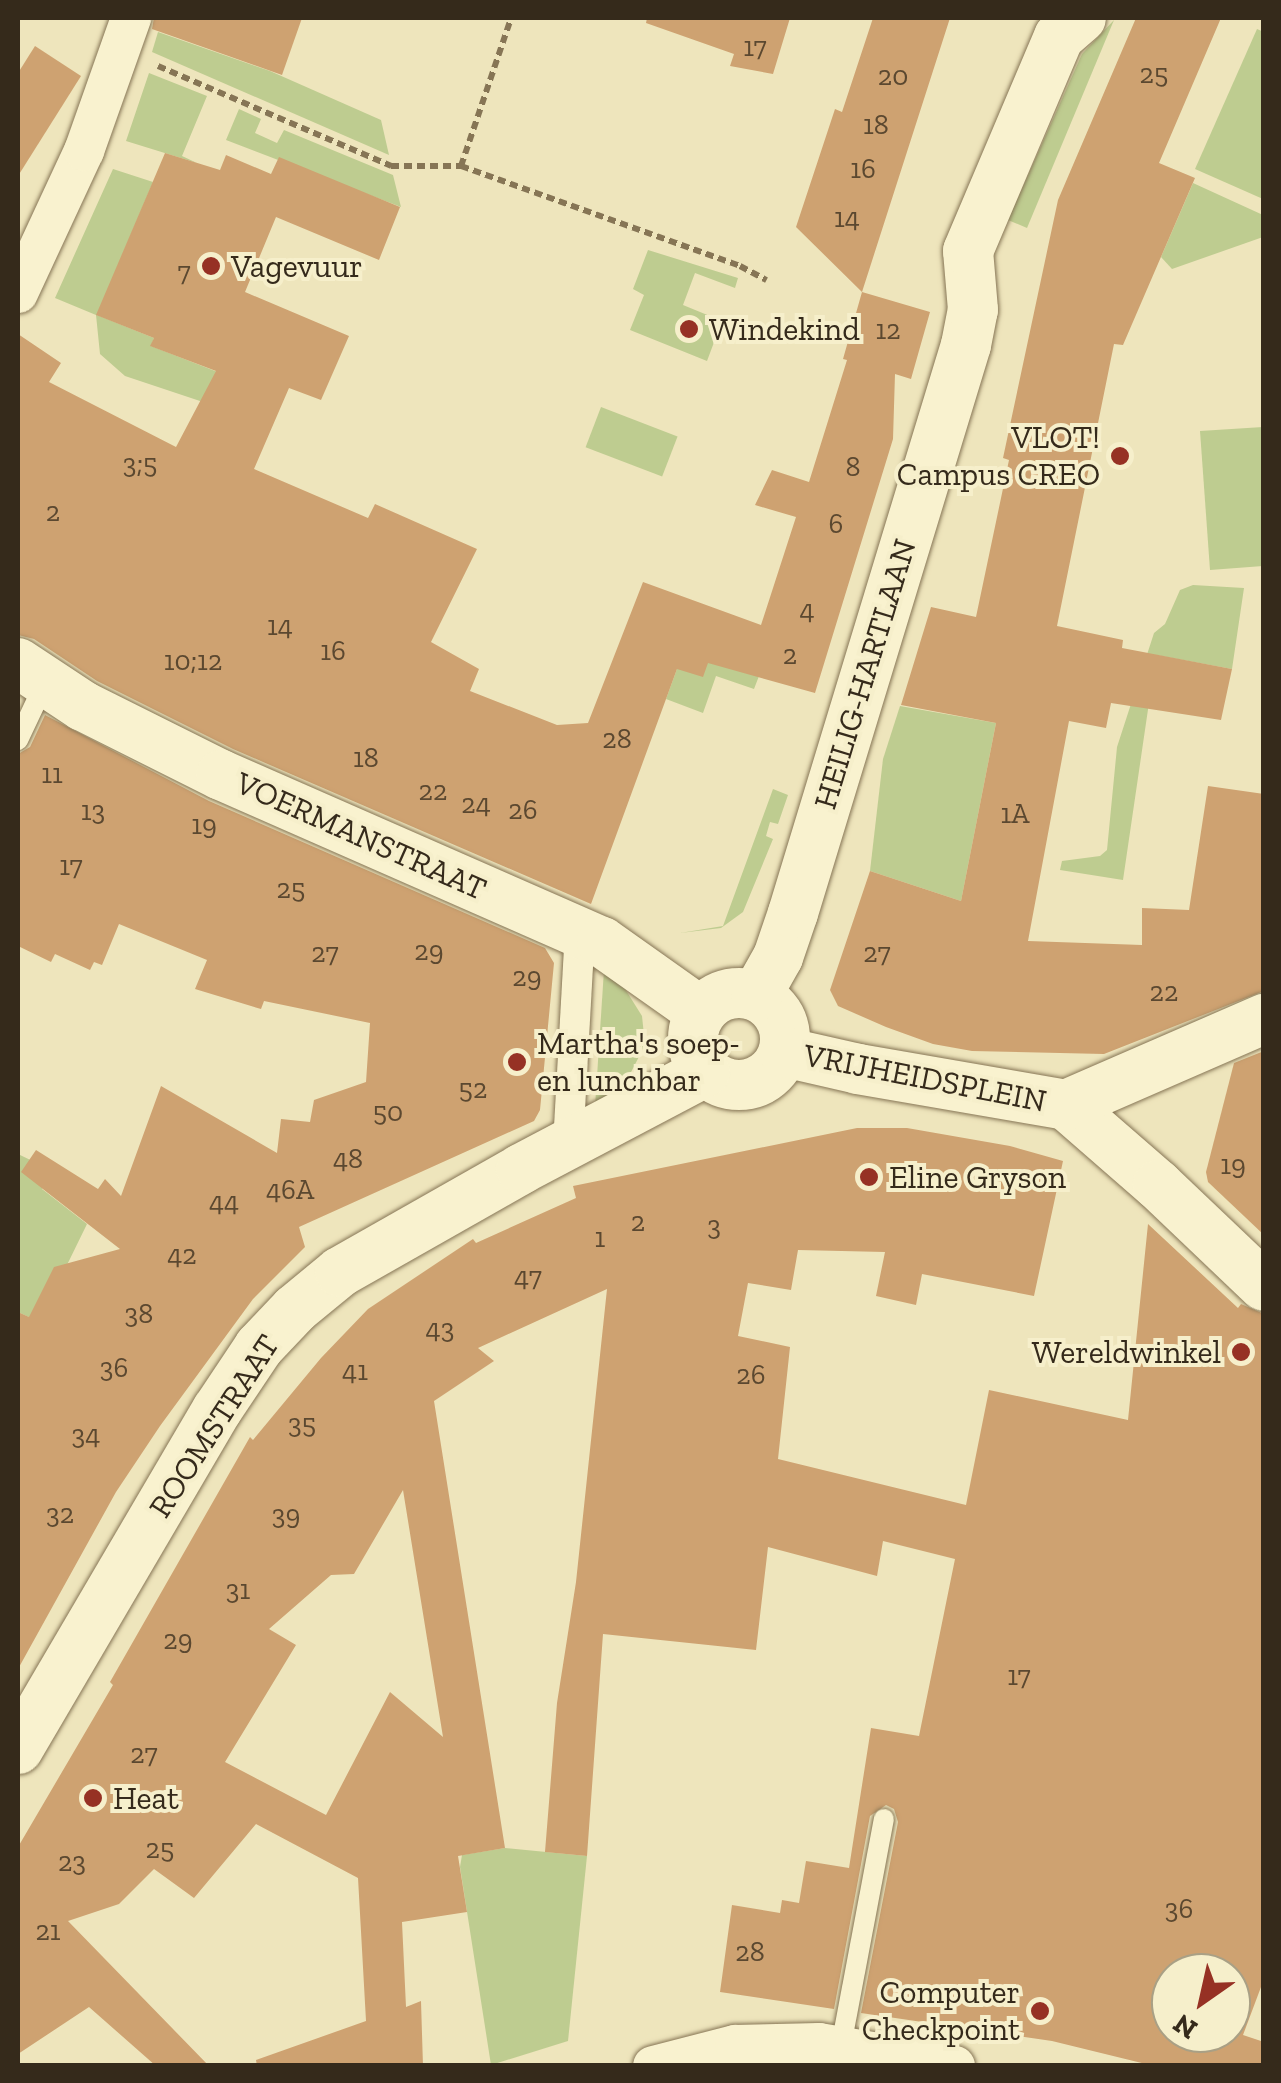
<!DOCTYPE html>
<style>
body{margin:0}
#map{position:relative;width:1281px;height:2083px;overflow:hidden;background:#eee5bc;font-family:"Zilla Slab",serif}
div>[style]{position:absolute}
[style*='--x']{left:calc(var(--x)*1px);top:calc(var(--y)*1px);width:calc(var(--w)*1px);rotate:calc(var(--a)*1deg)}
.green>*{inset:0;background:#becc90;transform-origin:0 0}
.building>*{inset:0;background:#cea271}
.path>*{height:6px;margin-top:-3px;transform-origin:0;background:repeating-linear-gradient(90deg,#867555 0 8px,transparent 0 13px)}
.roads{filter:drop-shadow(0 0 2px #867555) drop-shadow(0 0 2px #867555)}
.service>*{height:20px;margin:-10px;padding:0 10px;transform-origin:10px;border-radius:10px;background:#f9f2cf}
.pedestrian>*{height:30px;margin:-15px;padding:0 15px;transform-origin:15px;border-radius:15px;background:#f9f2cf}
.minor>*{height:40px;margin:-20px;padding:0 20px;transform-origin:20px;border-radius:20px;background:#f9f2cf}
.tertiary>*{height:50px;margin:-25px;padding:0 25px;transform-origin:25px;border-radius:25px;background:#f9f2cf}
.tertiary>.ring{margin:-25px;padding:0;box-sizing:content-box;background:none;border:50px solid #f9f2cf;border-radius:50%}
.dots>*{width:28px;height:28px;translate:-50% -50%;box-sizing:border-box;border:5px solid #f6efcb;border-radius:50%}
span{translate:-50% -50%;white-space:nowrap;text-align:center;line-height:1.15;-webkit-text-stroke:8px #f6efcb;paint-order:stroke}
.number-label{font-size:28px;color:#5b4830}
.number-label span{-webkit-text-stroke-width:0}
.poi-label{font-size:32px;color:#352a1b}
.left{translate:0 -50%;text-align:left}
.right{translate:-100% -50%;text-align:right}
.street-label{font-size:32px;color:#352a1b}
.frame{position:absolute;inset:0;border:20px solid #352a1b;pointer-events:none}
.north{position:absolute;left:1151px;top:1953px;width:100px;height:100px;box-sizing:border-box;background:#f6efcb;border:2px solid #a9a085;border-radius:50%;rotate:214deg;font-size:28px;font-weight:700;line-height:40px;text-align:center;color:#352a1b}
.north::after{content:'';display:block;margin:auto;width:35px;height:45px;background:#963124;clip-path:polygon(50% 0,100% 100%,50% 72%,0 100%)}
</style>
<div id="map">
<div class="green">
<div style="clip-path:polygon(1114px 20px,1027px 228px,1008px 220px,1082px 54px)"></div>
<div style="clip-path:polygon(1257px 29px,1264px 32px,1263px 199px,1195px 169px)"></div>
<div style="clip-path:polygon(158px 32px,270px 71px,381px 120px,389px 155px,152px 52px)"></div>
<div style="clip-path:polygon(149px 73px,207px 96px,182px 156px,197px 163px,126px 141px)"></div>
<div style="clip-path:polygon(239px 109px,261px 119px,255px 133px,277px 143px,284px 130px,393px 175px,401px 207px,226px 140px)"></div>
<div style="clip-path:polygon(113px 169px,153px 182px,97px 315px,154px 338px,151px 346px,233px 378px,218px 407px,125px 376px,100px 354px,96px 315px,55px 298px)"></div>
<div style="clip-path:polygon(1193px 183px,1263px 215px,1263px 237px,1172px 269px,1161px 257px)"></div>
<div style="clip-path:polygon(648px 250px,738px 278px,735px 288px,695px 273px,683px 305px,722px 321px,707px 361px,630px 330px,644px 295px,633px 289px)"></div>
<div style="left:601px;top:407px;width:82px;height:43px;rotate:21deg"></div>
<div style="clip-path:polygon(1263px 427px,1263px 566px,1210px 570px,1200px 431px)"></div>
<div style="clip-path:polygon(1193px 585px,1244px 588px,1232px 669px,1156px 655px,1123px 880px,1060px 870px,1062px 861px,1100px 856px,1107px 850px,1117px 747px,1154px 633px,1165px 624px,1180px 590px)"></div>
<div style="clip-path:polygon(709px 660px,759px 676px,754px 689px,716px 676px,703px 713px,666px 699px,677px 669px)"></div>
<div style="clip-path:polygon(900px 706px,996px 723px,961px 901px,870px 871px,883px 759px)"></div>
<div style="clip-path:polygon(773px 789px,788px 795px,778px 824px,770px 822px,766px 836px,773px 839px,743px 912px,721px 928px,680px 933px,723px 926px)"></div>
<div style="clip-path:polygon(604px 970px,622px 984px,642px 1016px,645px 1045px,628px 1078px,595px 1107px)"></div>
<div style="clip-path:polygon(18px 1154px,49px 1169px,42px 1189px,87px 1224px,66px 1267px,125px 1362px,18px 1312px)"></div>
<div style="clip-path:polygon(505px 1848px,587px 1856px,568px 2041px,491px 2065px,460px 1867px,462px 1855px)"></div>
</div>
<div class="building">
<div style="clip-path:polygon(154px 18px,302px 18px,282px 75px,152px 29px)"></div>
<div style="clip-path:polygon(647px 18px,790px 18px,773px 74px,730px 66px,734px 54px,646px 23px)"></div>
<div style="clip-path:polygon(873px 18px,950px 18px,862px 292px,930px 312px,911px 379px,895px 374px,893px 439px,815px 693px,708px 663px,703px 677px,677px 669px,591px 904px,233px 749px,97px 681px,34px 639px,18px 635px,18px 334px,61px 363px,49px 382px,176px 447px,216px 371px,150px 346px,154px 338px,96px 315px,165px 153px,220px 170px,226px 155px,271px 174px,279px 157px,400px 207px,379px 260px,276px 217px,245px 292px,349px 336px,321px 400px,289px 388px,254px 469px,368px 518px,375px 504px,477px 549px,431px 642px,479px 669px,470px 691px,557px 725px,588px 723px,643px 582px,761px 625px,796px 517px,755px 505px,772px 470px,809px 482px,847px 360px,843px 359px,862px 292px,796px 227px,835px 109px,842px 112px)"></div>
<div style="clip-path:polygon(1136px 18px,1221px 18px,1159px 163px,1195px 178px,1123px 345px,1114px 344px,1057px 626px,1123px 640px,1122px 648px,1232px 669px,1221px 720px,1111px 703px,1106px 728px,1069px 721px,1028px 941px,1142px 945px,1142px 908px,1189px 910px,1208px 786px,1264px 794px,1264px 991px,1104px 1054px,972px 1051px,933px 1044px,886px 1027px,838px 1006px,830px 990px,870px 871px,961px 901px,996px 723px,901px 705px,931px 607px,976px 617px,1009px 460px,1003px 458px,1058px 200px)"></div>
<div style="clip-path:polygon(35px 46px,81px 76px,18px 176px,18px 73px)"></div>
<div style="clip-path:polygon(45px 715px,209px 801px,545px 948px,554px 963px,540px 1110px,534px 1121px,299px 1227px,305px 1247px,253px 1299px,160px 1426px,116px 1492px,18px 1669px,18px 1312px,29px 1317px,54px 1267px,120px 1249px,21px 1172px,36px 1150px,98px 1189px,105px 1179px,121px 1196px,161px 1086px,277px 1153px,281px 1119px,310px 1122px,314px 1100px,366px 1082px,370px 1023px,264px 1001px,261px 1009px,195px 989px,207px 960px,119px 924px,102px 965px,94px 962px,90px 970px,55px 954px,51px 962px,18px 946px,18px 754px,30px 747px)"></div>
<div style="clip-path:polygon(1264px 1051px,1264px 1235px,1208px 1182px,1206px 1172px,1234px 1063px)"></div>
<div style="clip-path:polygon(evenodd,857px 1128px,907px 1128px,1010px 1146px,1063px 1161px,1034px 1296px,922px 1274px,916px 1305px,876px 1296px,885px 1252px,798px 1250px,791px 1290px,748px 1283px,738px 1336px,790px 1347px,778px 1459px,966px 1505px,989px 1390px,1128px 1420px,1148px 1224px,1238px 1308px,1241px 1304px,1264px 1314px,1264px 1979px,1243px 2035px,1264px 2042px,1264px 2066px,1154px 2066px,1052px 2041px,861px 2013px,898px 1822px,894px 1809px,886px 1805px,870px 1816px,834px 2009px,720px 1992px,732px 1905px,780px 1913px,782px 1900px,799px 1903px,806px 1861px,849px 1868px,871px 1728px,919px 1736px,955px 1559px,883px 1541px,877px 1576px,768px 1547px,756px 1650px,603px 1634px,587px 1856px,545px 1852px,557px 1703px,576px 1582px,607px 1289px,478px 1348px,494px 1361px,434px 1401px,505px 1848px,458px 1856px,467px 1912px,402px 1922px,406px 2007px,421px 2001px,423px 2066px,257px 2066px,256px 2060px,366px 2021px,358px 1878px,256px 1824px,194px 1898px,154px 1869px,119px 1904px,68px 1921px,209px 2066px,156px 2066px,89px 2007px,18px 2054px,18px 1847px,113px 1685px,110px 1682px,250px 1437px,253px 1440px,321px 1358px,368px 1309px,473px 1239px,476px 1243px,576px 1198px,573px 1186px,857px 1128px,403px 1490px,443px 1737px,390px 1692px,326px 1815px,225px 1762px,296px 1645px,269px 1629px,331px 1575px,354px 1574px,403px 1490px,857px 1128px,1171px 1973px,1231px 1973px,1231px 2033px,1171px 2033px,1171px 1973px)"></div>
</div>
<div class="path">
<div style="--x:158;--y:66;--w:254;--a:23.2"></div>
<div style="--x:391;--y:166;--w:70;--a:0"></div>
<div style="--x:461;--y:166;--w:296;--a:19.7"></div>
<div style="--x:740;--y:266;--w:30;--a:28"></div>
<div style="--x:461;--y:166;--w:156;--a:-71.3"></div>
</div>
<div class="roads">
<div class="service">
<div style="--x:18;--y:740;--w:63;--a:-64.7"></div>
<div style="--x:841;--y:2046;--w:231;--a:-79.3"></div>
</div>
<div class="pedestrian">
<div style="--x:568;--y:1145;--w:213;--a:-86.8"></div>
</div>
<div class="minor">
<div style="--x:18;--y:293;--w:157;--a:-65.1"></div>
<div style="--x:84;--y:151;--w:141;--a:-70.5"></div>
<div style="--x:653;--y:2066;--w:85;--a:-14.4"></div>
<div style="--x:735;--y:2045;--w:84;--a:-1.4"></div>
<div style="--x:819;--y:2043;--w:138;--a:9.6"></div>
</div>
<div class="tertiary">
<div style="--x:18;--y:663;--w:78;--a:33.5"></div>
<div style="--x:83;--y:706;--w:154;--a:26.6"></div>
<div style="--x:221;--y:775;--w:416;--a:23.7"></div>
<div style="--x:602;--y:942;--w:121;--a:35.3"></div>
<div class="ring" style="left:693px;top:993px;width:42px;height:42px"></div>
<div style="--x:756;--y:996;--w:45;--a:-60.6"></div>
<div style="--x:778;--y:957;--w:46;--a:-71.2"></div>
<div style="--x:793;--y:913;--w:594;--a:-73.06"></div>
<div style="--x:966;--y:345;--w:36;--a:-79"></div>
<div style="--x:973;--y:310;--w:59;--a:-94.8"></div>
<div style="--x:968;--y:251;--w:233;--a:-67"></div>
<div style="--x:1059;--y:37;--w:29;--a:-41"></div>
<div style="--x:784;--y:1052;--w:76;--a:12.9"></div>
<div style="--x:858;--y:1069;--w:211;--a:9.8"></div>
<div style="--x:1066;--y:1105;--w:122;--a:41"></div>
<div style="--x:1158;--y:1185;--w:146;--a:43.6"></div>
<div style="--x:1066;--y:1105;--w:216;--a:-23.5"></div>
<div style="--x:18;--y:1749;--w:393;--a:-59.6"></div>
<div style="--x:217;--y:1410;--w:76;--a:-56.3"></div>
<div style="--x:259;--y:1347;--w:52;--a:-46.5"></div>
<div style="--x:295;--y:1309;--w:58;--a:-39.4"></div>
<div style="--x:340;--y:1272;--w:208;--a:-29.6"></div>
<div style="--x:521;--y:1169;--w:208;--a:-27.8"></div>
</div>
</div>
<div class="dots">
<div style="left:211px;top:266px;background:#963124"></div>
<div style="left:689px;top:329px;background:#963124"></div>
<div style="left:1120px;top:456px;background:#963124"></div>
<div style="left:517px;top:1062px;background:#963124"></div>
<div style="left:869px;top:1177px;background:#963124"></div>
<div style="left:1241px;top:1352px;background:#963124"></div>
<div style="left:93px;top:1798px;background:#963124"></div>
<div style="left:1040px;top:2011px;background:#963124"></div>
</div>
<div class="number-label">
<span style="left:755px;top:47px">17</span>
<span style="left:1154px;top:74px">25</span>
<span style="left:893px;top:76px">20</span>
<span style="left:876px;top:125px">18</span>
<span style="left:863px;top:169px">16</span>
<span style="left:847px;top:218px">14</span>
<span style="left:184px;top:272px">7</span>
<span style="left:888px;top:330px">12</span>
<span style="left:140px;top:464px">3;5</span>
<span style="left:853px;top:467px">8</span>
<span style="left:53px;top:512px">2</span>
<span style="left:836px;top:524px">6</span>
<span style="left:807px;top:610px">4</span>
<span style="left:280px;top:626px">14</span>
<span style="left:333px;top:651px">16</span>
<span style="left:790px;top:655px">2</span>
<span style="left:193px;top:661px">10;12</span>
<span style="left:617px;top:739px">28</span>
<span style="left:366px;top:758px">18</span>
<span style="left:52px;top:774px">11</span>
<span style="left:433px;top:791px">22</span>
<span style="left:476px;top:804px">24</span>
<span style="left:523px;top:810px">26</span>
<span style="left:93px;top:811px">13</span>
<span style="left:1015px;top:814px">1A</span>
<span style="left:204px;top:825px">19</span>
<span style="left:71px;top:866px">17</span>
<span style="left:291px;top:889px">25</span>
<span style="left:429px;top:951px">29</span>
<span style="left:325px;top:953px">27</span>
<span style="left:877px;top:953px">27</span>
<span style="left:527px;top:977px">29</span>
<span style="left:1164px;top:992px">22</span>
<span style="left:473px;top:1089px">52</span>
<span style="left:388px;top:1112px">50</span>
<span style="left:348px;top:1159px">48</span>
<span style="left:1233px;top:1165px">19</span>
<span style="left:290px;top:1190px">46A</span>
<span style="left:224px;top:1202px">44</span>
<span style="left:638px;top:1222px">2</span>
<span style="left:714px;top:1226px">3</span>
<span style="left:600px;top:1238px">1</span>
<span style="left:182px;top:1255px">42</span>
<span style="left:528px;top:1277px">47</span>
<span style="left:139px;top:1314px">38</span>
<span style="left:440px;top:1329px">43</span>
<span style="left:114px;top:1368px">36</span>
<span style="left:355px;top:1371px">41</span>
<span style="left:751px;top:1375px">26</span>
<span style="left:302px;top:1424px">35</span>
<span style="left:86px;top:1435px">34</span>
<span style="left:60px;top:1514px">32</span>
<span style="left:286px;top:1515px">39</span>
<span style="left:238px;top:1590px">31</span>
<span style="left:178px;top:1640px">29</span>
<span style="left:1019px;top:1676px">17</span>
<span style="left:144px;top:1754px">27</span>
<span style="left:160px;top:1849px">25</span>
<span style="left:72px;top:1862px">23</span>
<span style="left:1179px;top:1909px">36</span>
<span style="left:48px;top:1931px">21</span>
<span style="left:750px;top:1952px">28</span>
</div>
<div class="poi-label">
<span class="left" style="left:231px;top:266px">Vagevuur</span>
<span class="left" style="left:709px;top:329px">Windekind</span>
<span class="right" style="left:1100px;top:456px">VLOT!<br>Campus CREO</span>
<span class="left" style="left:537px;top:1062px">Martha's soep-<br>en lunchbar</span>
<span class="left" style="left:889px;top:1177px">Eline Gryson</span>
<span class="right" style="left:1221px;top:1352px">Wereldwinkel</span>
<span class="left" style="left:113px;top:1798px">Heat</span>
<span class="right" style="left:1020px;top:2011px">Computer<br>Checkpoint</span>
</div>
<div class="street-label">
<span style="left:865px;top:674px;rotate:-73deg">HEILIG-HARTLAAN</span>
<span style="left:361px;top:836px;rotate:24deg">VOERMANSTRAAT</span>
<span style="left:925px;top:1078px;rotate:11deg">VRIJHEIDSPLEIN</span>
<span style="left:214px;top:1426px;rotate:-57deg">ROOMSTRAAT</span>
</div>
<div class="frame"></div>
<div class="north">N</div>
</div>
